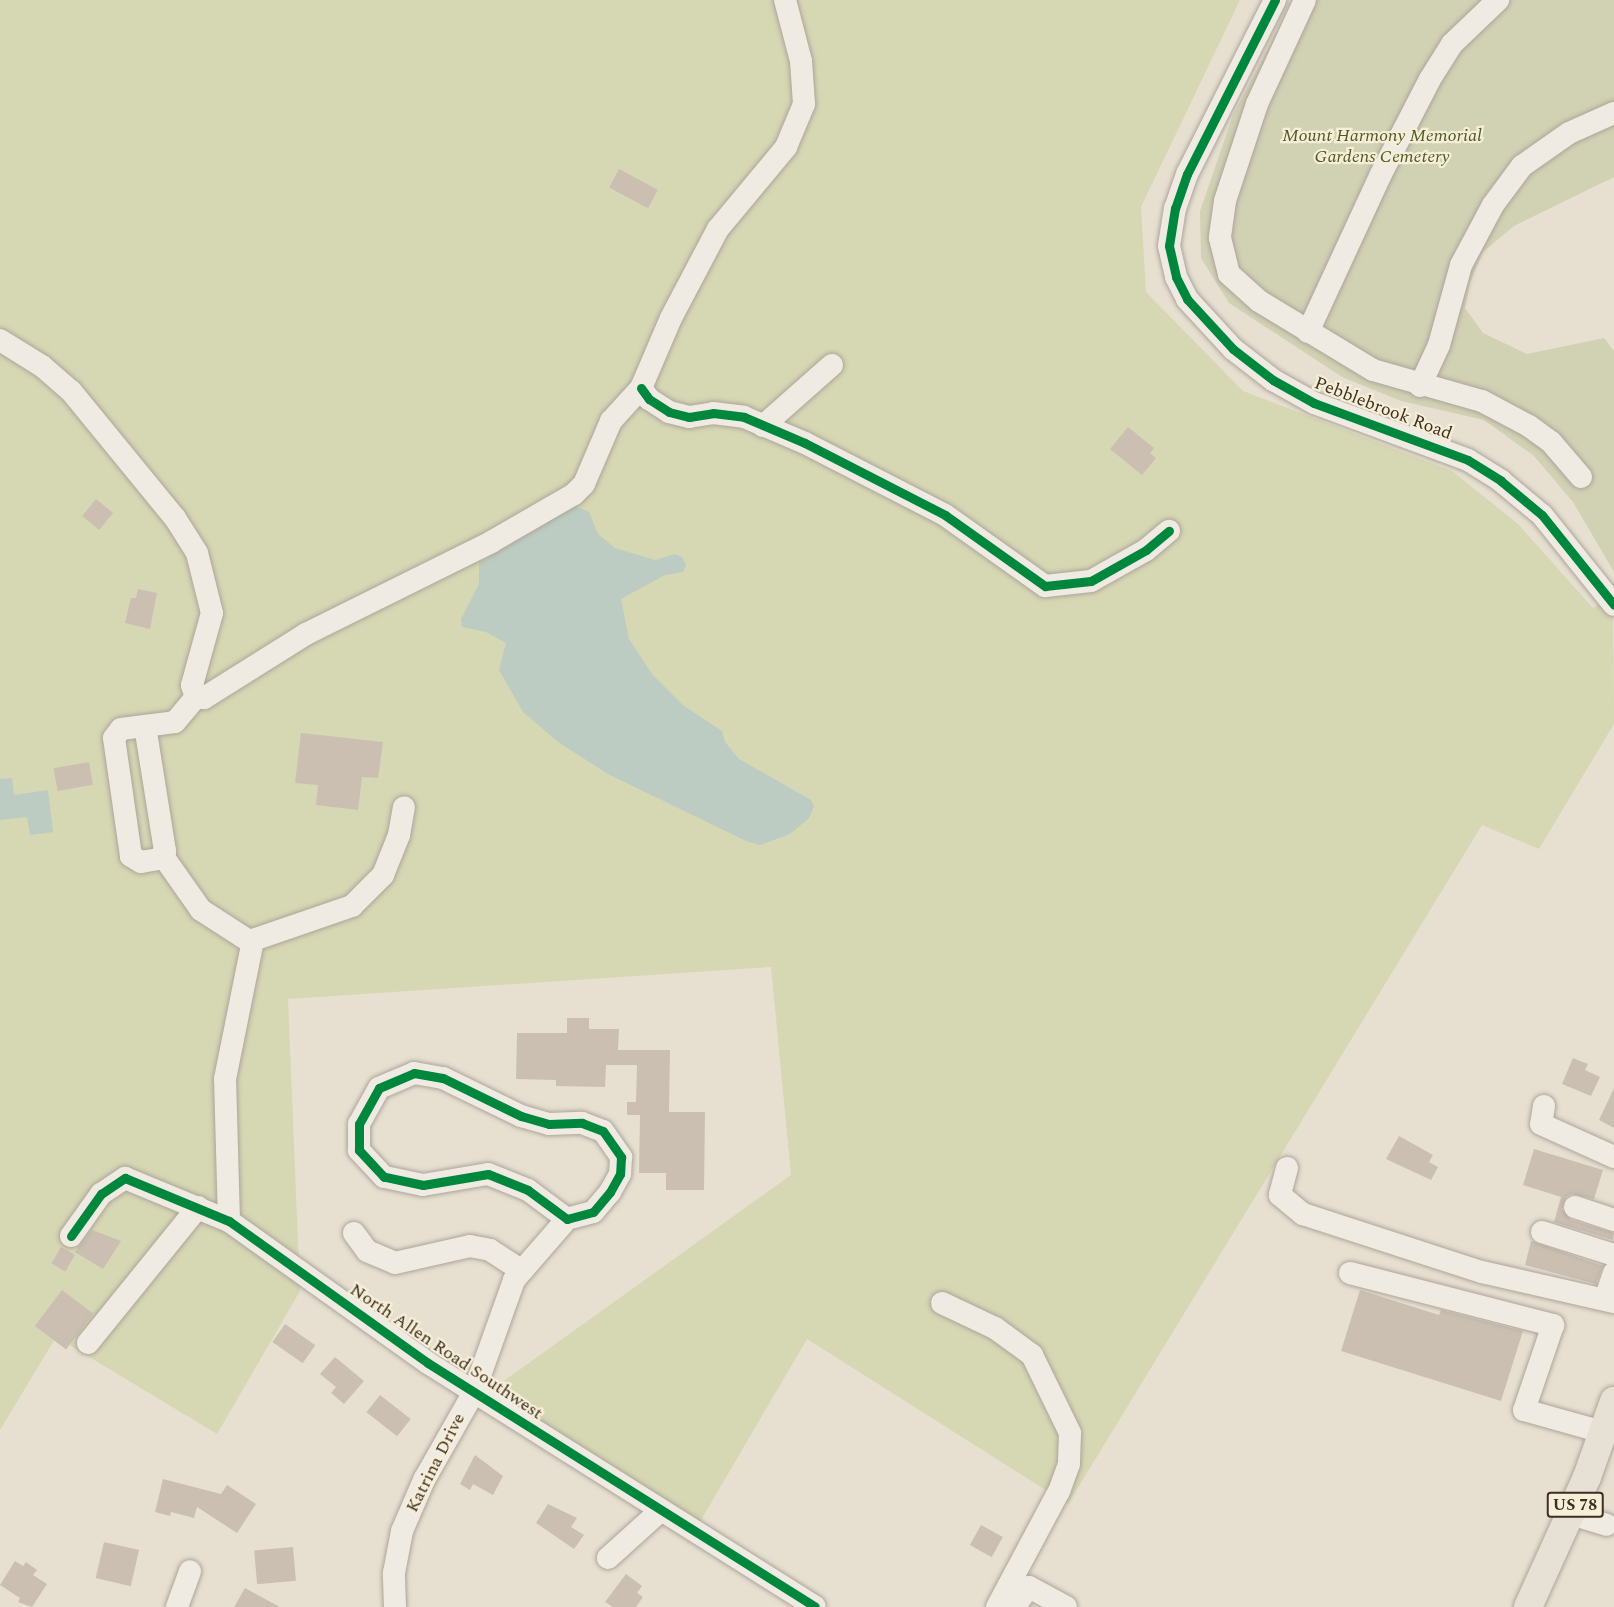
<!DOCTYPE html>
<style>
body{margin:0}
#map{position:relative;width:1614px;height:1607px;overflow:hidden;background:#e7e0d1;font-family:Spectral,serif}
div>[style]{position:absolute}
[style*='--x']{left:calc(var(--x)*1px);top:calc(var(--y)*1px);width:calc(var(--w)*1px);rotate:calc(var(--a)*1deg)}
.green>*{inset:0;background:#d6d7b3}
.cemetery>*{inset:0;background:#d1d1b3}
.water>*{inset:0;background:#bcccc2}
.building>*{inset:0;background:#cbbfb2;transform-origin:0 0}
.roads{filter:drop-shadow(0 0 2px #ada599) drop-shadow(0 0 2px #ada599)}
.minor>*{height:22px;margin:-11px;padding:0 11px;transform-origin:11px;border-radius:11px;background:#efebe3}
.major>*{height:28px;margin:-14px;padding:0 14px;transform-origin:14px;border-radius:14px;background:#e6e1d4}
.cycleway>*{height:9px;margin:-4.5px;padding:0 4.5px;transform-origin:4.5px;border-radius:4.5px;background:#00873e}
span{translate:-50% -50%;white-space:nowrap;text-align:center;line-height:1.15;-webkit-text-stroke:4.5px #f7eed8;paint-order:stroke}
.shield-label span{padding:2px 4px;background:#f7eed8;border:2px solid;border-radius:4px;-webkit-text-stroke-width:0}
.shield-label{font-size:16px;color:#3d2e20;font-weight:700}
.park-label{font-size:18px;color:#4d5a26;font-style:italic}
.street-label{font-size:18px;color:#3d2e20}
</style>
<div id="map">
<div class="green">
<div style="clip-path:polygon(0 0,1240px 0,1141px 207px,1146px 292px,1243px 391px,1452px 471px,1518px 524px,1593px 608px,1613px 597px,1614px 724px,1539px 849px,1482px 825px,1068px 1504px,807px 1339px,694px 1532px,476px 1401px,791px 1175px,771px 967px,288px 999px,300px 1291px,217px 1434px,56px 1337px,0 1430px)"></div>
</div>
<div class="cemetery">
<div style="clip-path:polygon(1294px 0,1614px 0,1614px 177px,1514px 226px,1483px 252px,1470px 283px,1465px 308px,1483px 333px,1527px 354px,1604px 338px,1614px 351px,1614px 572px,1573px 502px,1534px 456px,1484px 420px,1401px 401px,1342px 377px,1229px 303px,1201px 258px,1200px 211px,1233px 115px)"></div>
</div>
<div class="water">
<div style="clip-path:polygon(575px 506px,589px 512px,598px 534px,615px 548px,655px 560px,675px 554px,682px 557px,686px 565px,683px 572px,665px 575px,621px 599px,629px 639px,652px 674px,684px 706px,722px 731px,725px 742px,739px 759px,811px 800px,814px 806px,809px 818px,790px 834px,760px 845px,746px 841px,608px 774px,558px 742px,523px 712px,499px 670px,506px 643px,486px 632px,462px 627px,461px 619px,479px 584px,479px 563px)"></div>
<div style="clip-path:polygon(12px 778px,14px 795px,48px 790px,53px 832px,30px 835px,27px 817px,0 820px,0 779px)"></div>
</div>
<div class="building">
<div style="left:619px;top:169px;width:44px;height:21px;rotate:28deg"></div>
<div style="clip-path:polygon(1128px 427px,1154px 448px,1150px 453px,1156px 458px,1142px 475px,1110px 449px)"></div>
<div style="left:96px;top:499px;width:22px;height:22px;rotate:39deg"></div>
<div style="clip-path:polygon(138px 589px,157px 593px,150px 629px,125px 623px,131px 598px,136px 598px)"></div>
<div style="clip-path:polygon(301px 733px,383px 742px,378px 778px,362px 777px,358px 810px,316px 805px,318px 785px,295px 783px)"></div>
<div style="left:89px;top:762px;width:23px;height:36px;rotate:80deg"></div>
<div style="clip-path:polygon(567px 1018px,589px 1018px,589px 1029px,619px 1029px,618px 1050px,670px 1050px,669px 1112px,705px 1112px,704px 1190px,666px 1190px,666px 1173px,639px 1173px,640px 1115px,627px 1115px,627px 1102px,636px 1102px,637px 1065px,606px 1065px,605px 1087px,556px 1086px,556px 1080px,516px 1079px,517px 1033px,567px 1033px)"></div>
<div style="clip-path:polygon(1573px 1058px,1588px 1064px,1585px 1070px,1600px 1077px,1591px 1096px,1562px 1084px)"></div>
<div style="clip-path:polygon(1614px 1088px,1614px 1128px,1599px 1120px)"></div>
<div style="clip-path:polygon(1399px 1136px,1433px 1155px,1429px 1162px,1438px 1167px,1431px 1180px,1386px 1159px)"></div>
<div style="clip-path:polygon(1534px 1149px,1603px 1170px,1594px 1199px,1572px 1194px,1566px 1197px,1562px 1209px,1571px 1220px,1614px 1233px,1613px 1240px,1554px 1222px,1561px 1197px,1523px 1185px)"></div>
<div style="clip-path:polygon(92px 1230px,121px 1241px,103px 1269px,75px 1252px)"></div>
<div style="clip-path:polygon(1531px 1241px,1603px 1266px,1596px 1284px,1525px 1265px)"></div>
<div style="left:61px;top:1247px;width:16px;height:19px;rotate:30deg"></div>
<div style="left:62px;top:1290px;width:39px;height:45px;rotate:37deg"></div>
<div style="clip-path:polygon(1360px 1290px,1439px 1315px,1441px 1310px,1523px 1331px,1501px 1401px,1341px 1351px)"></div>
<div style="left:285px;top:1324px;width:37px;height:22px;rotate:35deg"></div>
<div style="clip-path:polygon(335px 1357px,364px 1381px,344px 1404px,331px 1393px,336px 1387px,320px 1374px)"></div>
<div style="left:380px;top:1395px;width:39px;height:22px;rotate:38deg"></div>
<div style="clip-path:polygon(475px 1455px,503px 1476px,493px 1495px,473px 1484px,470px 1490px,460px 1484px)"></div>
<div style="clip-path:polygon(163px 1479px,221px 1494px,227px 1485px,256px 1504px,237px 1533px,197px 1507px,194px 1518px,171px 1512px,170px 1516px,155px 1512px)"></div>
<div style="clip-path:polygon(548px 1504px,577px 1518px,571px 1527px,584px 1535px,574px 1549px,536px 1523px)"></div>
<div style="left:981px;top:1525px;width:25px;height:23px;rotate:29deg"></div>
<div style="left:104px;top:1542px;width:36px;height:37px;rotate:13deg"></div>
<div style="left:293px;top:1547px;width:34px;height:39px;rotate:85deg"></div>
<div style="clip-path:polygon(15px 1561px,23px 1566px,26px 1562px,37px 1570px,33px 1575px,47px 1584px,32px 1607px,18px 1602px,20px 1598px,0 1585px)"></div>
<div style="clip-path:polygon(626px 1574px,642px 1586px,637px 1593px,643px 1597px,636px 1607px,613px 1607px,605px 1602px)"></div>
<div style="clip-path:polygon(245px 1588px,280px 1607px,234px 1607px)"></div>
</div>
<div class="roads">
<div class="minor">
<div style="--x:1275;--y:0;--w:195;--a:116.8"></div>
<div style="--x:1187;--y:174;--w:36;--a:109"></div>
<div style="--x:1175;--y:208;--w:38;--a:99"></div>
<div style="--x:1169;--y:246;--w:32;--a:77"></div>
<div style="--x:1176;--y:277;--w:25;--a:63"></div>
<div style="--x:1187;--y:299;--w:68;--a:47.4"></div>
<div style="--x:1233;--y:349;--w:51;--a:37.8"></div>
<div style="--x:1273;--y:380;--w:47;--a:29.3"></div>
<div style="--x:1314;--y:403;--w:164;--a:20.3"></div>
<div style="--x:1468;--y:460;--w:39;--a:32"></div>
<div style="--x:1501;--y:481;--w:53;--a:39.7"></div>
<div style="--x:1542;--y:515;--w:115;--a:51.3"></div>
<div style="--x:1305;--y:0;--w:115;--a:114.8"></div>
<div style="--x:1257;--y:104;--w:102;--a:108.3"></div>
<div style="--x:1225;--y:201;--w:37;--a:98"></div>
<div style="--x:1220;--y:238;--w:37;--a:76"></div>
<div style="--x:1229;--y:274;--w:40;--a:42"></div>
<div style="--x:1259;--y:301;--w:133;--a:31.2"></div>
<div style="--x:1373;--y:370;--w:113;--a:15.9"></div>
<div style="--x:1482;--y:401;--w:53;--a:28"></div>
<div style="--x:1529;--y:426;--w:27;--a:36"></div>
<div style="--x:1551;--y:442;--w:46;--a:49.4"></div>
<div style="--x:1308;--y:332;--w:172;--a:-65.2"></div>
<div style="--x:1380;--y:176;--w:109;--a:-62.7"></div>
<div style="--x:1430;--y:79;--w:41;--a:-57.8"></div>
<div style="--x:1452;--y:44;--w:64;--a:-43.7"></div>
<div style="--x:0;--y:340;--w:49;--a:31.8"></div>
<div style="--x:42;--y:366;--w:38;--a:41"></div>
<div style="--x:71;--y:391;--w:164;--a:50.7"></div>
<div style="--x:175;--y:518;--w:41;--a:57.8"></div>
<div style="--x:197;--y:553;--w:62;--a:76"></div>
<div style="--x:212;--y:613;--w:75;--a:105.5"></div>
<div style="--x:192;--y:685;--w:13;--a:72"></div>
<div style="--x:196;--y:697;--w:8;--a:7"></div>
<div style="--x:204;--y:698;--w:120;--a:-32.1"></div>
<div style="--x:306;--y:634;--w:207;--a:-26.4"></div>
<div style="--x:491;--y:542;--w:96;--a:-30"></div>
<div style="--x:574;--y:494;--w:14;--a:-45"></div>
<div style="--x:584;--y:484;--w:69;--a:-66.8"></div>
<div style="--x:611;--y:421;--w:45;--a:-47.7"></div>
<div style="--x:641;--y:388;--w:76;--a:-66.8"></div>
<div style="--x:671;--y:318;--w:101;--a:-62.2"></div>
<div style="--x:718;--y:229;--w:107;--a:-50.3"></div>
<div style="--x:786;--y:147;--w:47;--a:-67.3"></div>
<div style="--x:804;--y:104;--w:43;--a:-94"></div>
<div style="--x:801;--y:61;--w:63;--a:-104.7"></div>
<div style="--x:1420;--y:386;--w:45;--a:-65.1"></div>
<div style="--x:1439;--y:345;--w:83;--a:-74.6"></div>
<div style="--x:1461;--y:265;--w:68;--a:-61.9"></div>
<div style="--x:1493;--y:205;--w:49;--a:-53.4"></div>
<div style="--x:1522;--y:166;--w:57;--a:-35.1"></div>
<div style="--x:1569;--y:133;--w:49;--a:-24"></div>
<div style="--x:641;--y:388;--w:14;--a:54"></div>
<div style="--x:649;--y:399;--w:24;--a:33"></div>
<div style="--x:669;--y:412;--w:21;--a:14"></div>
<div style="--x:689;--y:417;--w:24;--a:-9"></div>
<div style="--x:713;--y:413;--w:31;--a:7"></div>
<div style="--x:744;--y:417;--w:66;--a:23.1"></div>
<div style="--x:805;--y:443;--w:157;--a:27.2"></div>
<div style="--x:945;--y:515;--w:123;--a:35.4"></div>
<div style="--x:1045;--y:586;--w:46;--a:-6.2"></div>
<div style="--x:1091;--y:581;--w:63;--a:-29.4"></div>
<div style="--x:1146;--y:550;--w:30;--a:-40"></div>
<div style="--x:763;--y:426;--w:92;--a:-41.5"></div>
<div style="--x:145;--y:726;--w:127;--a:80.9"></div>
<div style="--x:165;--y:851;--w:10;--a:127"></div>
<div style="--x:159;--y:859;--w:18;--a:171"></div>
<div style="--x:141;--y:862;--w:12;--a:-149"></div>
<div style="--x:131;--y:856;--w:119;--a:-98.2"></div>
<div style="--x:114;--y:738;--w:11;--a:-52"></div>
<div style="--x:121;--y:729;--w:54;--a:-7.4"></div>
<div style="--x:175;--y:722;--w:33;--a:-50"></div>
<div style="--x:163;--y:856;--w:66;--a:54.9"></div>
<div style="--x:201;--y:910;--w:61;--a:32.9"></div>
<div style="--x:414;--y:1073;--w:29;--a:10"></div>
<div style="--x:443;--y:1078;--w:87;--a:26"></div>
<div style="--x:521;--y:1116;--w:29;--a:16"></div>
<div style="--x:549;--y:1124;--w:33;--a:-2"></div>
<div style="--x:582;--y:1123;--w:22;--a:21"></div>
<div style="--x:603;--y:1131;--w:32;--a:55"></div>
<div style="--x:621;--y:1157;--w:17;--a:93"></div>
<div style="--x:620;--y:1174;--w:21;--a:119"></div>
<div style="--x:610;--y:1192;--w:26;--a:130"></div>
<div style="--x:593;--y:1212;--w:27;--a:165"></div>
<div style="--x:567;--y:1219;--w:49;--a:-143.4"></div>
<div style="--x:528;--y:1190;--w:43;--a:-158.2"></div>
<div style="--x:488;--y:1174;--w:66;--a:170.4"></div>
<div style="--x:423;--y:1185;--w:40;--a:-168"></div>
<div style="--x:384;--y:1177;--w:37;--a:-133"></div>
<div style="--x:359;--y:1150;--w:26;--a:-90"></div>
<div style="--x:359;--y:1124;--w:41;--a:-60.9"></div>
<div style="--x:379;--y:1088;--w:38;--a:-23"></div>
<div style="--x:1544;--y:1106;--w:18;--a:99"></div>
<div style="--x:1541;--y:1124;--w:80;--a:24.3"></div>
<div style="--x:1287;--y:1168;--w:28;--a:105"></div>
<div style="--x:1280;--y:1195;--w:30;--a:40"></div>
<div style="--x:1303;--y:1214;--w:188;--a:18"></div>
<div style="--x:1482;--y:1272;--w:135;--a:12.8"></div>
<div style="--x:1575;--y:1207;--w:41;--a:18.4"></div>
<div style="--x:229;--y:1221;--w:142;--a:-91.6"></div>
<div style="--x:225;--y:1079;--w:142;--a:-78.6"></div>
<div style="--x:253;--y:940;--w:105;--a:-19"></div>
<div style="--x:352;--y:906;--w:44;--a:-45"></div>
<div style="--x:383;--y:875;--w:43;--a:-68.2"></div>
<div style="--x:399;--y:835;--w:28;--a:-80"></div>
<div style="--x:1542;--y:1232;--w:76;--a:17.7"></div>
<div style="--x:354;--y:1233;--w:22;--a:54"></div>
<div style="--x:367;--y:1251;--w:30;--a:23"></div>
<div style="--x:395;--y:1263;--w:77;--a:-12.8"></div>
<div style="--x:470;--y:1246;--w:20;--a:11"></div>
<div style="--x:490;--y:1250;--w:38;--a:33"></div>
<div style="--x:71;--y:1236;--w:52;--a:-54.5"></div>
<div style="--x:101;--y:1194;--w:29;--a:-34"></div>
<div style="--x:125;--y:1178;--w:113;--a:22.5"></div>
<div style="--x:229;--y:1221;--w:244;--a:35.5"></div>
<div style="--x:428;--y:1363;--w:457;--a:32.2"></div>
<div style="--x:1350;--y:1273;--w:210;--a:14.4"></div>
<div style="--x:1553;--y:1325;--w:90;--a:108.8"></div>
<div style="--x:1524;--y:1410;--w:82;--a:15.6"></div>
<div style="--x:1605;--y:1299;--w:28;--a:-71"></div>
<div style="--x:942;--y:1303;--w:59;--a:25.3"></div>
<div style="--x:995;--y:1328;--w:46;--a:36.1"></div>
<div style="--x:1032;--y:1355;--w:87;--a:64"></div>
<div style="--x:1070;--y:1433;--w:31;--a:92"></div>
<div style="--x:1069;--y:1464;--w:29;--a:110"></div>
<div style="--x:1059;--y:1491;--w:132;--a:118.1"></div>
<div style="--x:88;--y:1343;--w:175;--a:-51"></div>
<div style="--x:1571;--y:1514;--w:37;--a:17"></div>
<div style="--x:608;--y:1558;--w:70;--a:-42.1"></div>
<div style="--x:177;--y:1607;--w:38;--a:-70"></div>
<div style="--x:395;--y:1607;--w:34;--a:-92"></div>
<div style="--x:394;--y:1573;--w:43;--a:-79.2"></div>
<div style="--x:402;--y:1531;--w:56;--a:-66.7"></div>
<div style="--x:424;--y:1480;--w:101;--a:-60.4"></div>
<div style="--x:474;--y:1392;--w:119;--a:-70.3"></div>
<div style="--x:514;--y:1280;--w:81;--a:-49"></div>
<div style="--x:1014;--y:1607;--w:25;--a:-53"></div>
<div style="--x:1029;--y:1587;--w:42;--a:28.4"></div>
</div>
<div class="major">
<div style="--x:1528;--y:1607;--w:143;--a:-65.6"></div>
<div style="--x:1587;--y:1477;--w:81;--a:-70.4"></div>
</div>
</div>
<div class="cycleway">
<div style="--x:1275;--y:0;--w:195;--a:116.8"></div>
<div style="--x:1187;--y:174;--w:36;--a:109"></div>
<div style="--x:1175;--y:208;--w:38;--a:99"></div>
<div style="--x:1169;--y:246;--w:32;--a:77"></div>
<div style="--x:1176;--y:277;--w:25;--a:63"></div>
<div style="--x:1187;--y:299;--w:68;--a:47.4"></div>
<div style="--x:1233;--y:349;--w:51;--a:37.8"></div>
<div style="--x:1273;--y:380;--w:47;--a:29.3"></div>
<div style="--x:1314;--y:403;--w:164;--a:20.3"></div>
<div style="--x:1468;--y:460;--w:39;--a:32"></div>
<div style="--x:1501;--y:481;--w:53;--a:39.7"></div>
<div style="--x:1542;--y:515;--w:115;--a:51.3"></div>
<div style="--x:641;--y:388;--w:14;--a:54"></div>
<div style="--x:649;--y:399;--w:24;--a:33"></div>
<div style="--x:669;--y:412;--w:21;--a:14"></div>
<div style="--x:689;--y:417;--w:24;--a:-9"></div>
<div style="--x:713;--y:413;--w:31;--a:7"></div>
<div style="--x:744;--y:417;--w:66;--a:23.1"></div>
<div style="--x:805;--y:443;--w:157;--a:27.2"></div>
<div style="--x:945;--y:515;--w:123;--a:35.4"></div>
<div style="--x:1045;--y:586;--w:46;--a:-6.2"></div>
<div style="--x:1091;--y:581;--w:63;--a:-29.4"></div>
<div style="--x:1146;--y:550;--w:30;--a:-40"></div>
<div style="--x:414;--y:1073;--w:29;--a:10"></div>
<div style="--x:443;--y:1078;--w:87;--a:26"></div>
<div style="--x:521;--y:1116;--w:29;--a:16"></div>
<div style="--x:549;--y:1124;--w:33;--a:-2"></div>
<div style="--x:582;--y:1123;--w:22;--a:21"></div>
<div style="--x:603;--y:1131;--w:32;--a:55"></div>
<div style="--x:621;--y:1157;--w:17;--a:93"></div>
<div style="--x:620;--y:1174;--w:21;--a:119"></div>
<div style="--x:610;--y:1192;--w:26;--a:130"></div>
<div style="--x:593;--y:1212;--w:27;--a:165"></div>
<div style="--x:567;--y:1219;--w:49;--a:-143.4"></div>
<div style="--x:528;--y:1190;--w:43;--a:-158.2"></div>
<div style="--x:488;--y:1174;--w:66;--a:170.4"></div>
<div style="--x:423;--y:1185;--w:40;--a:-168"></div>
<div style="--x:384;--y:1177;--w:37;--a:-133"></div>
<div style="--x:359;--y:1150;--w:26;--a:-90"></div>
<div style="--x:359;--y:1124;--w:41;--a:-60.9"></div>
<div style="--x:379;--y:1088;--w:38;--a:-23"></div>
<div style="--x:71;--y:1236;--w:52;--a:-54.5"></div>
<div style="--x:101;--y:1194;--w:29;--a:-34"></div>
<div style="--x:125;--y:1178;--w:113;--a:22.5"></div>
<div style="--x:229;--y:1221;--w:244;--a:35.5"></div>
<div style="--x:428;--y:1363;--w:457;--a:32.2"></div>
</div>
<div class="shield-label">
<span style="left:1575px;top:1505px">US 78</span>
</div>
<div class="park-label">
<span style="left:1382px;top:147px">Mount Harmony Memorial<br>Gardens Cemetery</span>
</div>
<div class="street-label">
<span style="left:1383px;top:409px;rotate:21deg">Pebblebrook Road</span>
<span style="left:446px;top:1352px;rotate:34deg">North Allen Road Southwest</span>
<span style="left:436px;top:1463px;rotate:-63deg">Katrina Drive</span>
</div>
</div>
